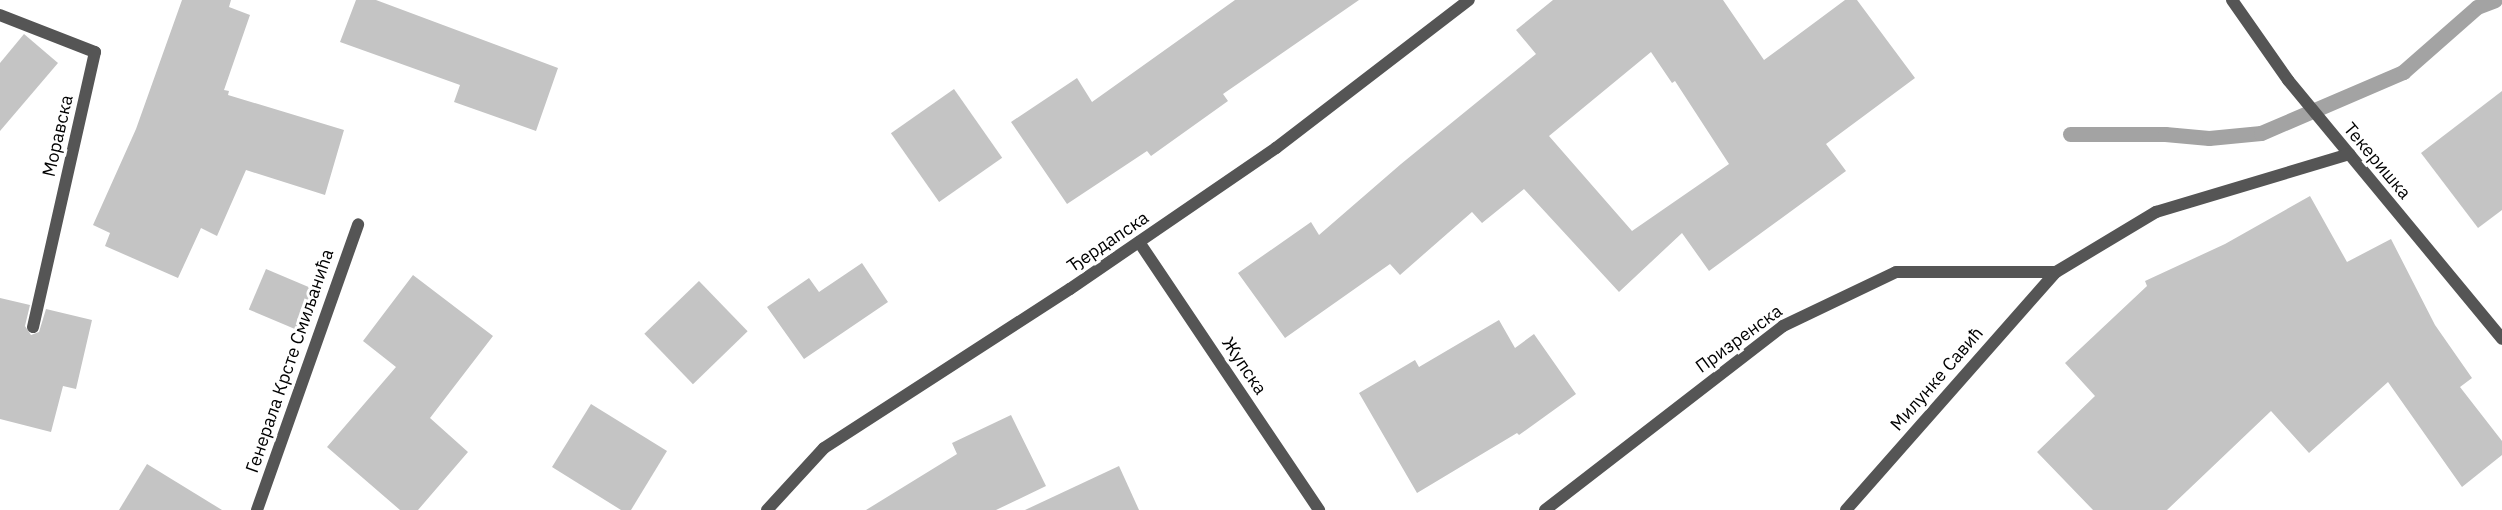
<!DOCTYPE html>
<meta charset="utf-8">
<style>
body{margin:0}
#map{position:relative;width:2502px;height:510px;overflow:hidden;background:#fff;font-family:"IBM Plex Sans",sans-serif}
div>[style]{position:absolute}
[style*='--x']{left:calc(var(--x)*1px);top:calc(var(--y)*1px);width:calc(var(--w)*1px);rotate:calc(var(--a)*1deg)}
.stream>*{height:15px;margin:-7.5px;padding:0 7.5px;transform-origin:7.5px;border-radius:7.5px;background:#a3a3a3}
.building>*{inset:0;background:#c4c4c4;transform-origin:0 0}
.minor>*{height:12px;margin:-6px;padding:0 6px;transform-origin:6px;border-radius:6px;background:#555}
span{translate:-50% -50%;white-space:nowrap;text-align:center;line-height:1.15;-webkit-text-stroke:6px #fff;paint-order:stroke}
.street-label{font-size:18px;color:#000}
</style>
<div id="map">
<div class="stream">
<div style="--x:2070;--y:134;--w:95;--a:0"></div>
<div style="--x:2165;--y:134;--w:44;--a:5.2"></div>
<div style="--x:2209;--y:138;--w:52;--a:-5.5"></div>
<div style="--x:2261;--y:133;--w:155;--a:-23.2"></div>
<div style="--x:2403;--y:72;--w:98;--a:-41.3"></div>
<div style="--x:2477;--y:7;--w:19;--a:-21"></div>
</div>
<div class="building">
<div style="clip-path:polygon(182px 0,231px 0,229px 7px,250px 15px,224px 90px,229px 91px,228px 95px,344px 130px,325px 195px,246px 170px,217px 236px,201px 228px,178px 278px,105px 246px,110px 233px,93px 225px,136px 129px)"></div>
<div style="clip-path:polygon(356px 0,376px 0,558px 68px,536px 131px,454px 102px,460px 85px,340px 42px)"></div>
<div style="clip-path:polygon(1235px 0,1359px 0,1223px 94px,1228px 101px,1151px 156px,1147px 151px,1067px 204px,1011px 122px,1077px 78px,1092px 102px)"></div>
<div style="clip-path:polygon(evenodd,1553px 0,1723px 0,1764px 60px,1845px 0,1857px 0,1915px 78px,1826px 144px,1846px 171px,1709px 271px,1682px 233px,1619px 292px,1524px 189px,1482px 223px,1472px 212px,1400px 275px,1390px 264px,1285px 338px,1238px 273px,1311px 222px,1319px 235px,1401px 164px,1536px 54px,1516px 30px,1553px 0,1651px 52px,1672px 83px,1675px 81px,1729px 164px,1632px 231px,1549px 136px,1651px 52px)"></div>
<div style="clip-path:polygon(24px 34px,58px 63px,0 131px,0 63px)"></div>
<div style="left:954px;top:89px;width:84px;height:77px;rotate:55deg"></div>
<div style="clip-path:polygon(2502px 91px,2502px 210px,2478px 228px,2421px 153px)"></div>
<div style="clip-path:polygon(2310px 196px,2347px 262px,2391px 239px,2435px 325px,2472px 378px,2460px 387px,2502px 441px,2502px 455px,2462px 487px,2388px 382px,2309px 453px,2271px 411px,2167px 510px,2093px 510px,2037px 452px,2095px 396px,2065px 363px,2147px 286px,2145px 281px,2225px 244px)"></div>
<div style="clip-path:polygon(862px 263px,888px 302px,804px 359px,767px 307px,809px 278px,819px 292px)"></div>
<div style="left:266px;top:269px;width:52px;height:44px;rotate:23deg"></div>
<div style="clip-path:polygon(413px 275px,493px 336px,430px 418px,468px 452px,418px 510px,400px 510px,327px 447px,396px 367px,363px 341px)"></div>
<div style="left:699px;top:281px;width:70px;height:76px;rotate:46deg"></div>
<div style="clip-path:polygon(0 298px,30px 305px,25px 326px,31px 335px,39px 332px,46px 309px,92px 320px,76px 389px,63px 386px,51px 432px,0 419px)"></div>
<div style="clip-path:polygon(1499px 320px,1515px 348px,1534px 334px,1576px 394px,1519px 435px,1517px 433px,1417px 493px,1359px 393px,1415px 360px,1419px 367px)"></div>
<div style="clip-path:polygon(591px 404px,667px 451px,631px 510px,621px 510px,552px 467px)"></div>
<div style="clip-path:polygon(1011px 415px,1046px 486px,996px 510px,866px 510px,957px 454px,952px 443px)"></div>
<div style="clip-path:polygon(147px 464px,222px 510px,119px 510px)"></div>
<div style="clip-path:polygon(1119px 466px,1139px 510px,1025px 510px)"></div>
</div>
<div class="minor">
<div style="--x:2232;--y:0;--w:98;--a:55"></div>
<div style="--x:2288;--y:80;--w:336;--a:50.4"></div>
<div style="--x:0;--y:15;--w:102;--a:21.3"></div>
<div style="--x:95;--y:52;--w:282;--a:102.7"></div>
<div style="--x:1139;--y:242;--w:323;--a:56.1"></div>
<div style="--x:257;--y:510;--w:303;--a:-70.5"></div>
<div style="--x:767;--y:510;--w:84;--a:-47.4"></div>
<div style="--x:824;--y:448;--w:293;--a:-32.9"></div>
<div style="--x:1070;--y:289;--w:250;--a:-34.4"></div>
<div style="--x:1276;--y:148;--w:243;--a:-37.5"></div>
<div style="--x:1545;--y:510;--w:301;--a:-37.7"></div>
<div style="--x:1783;--y:326;--w:125;--a:-25.5"></div>
<div style="--x:1896;--y:272;--w:160;--a:0"></div>
<div style="--x:1846;--y:510;--w:317;--a:-48.6"></div>
<div style="--x:2056;--y:272;--w:117;--a:-31"></div>
<div style="--x:2156;--y:212;--w:202;--a:-16.7"></div>
</div>
<div class="street-label">
<span style="left:58px;top:136px;rotate:-77deg">Моравска</span>
<span style="left:2377px;top:161px;rotate:50deg">Текеришка</span>
<span style="left:1108px;top:242px;rotate:-34deg">Ђердапска</span>
<span style="left:1739px;top:339px;rotate:-36deg">Призренска</span>
<span style="left:290px;top:361px;rotate:-71deg">Генерала Крсте Смиљанића</span>
<span style="left:1244px;top:366px;rotate:56deg">Жупска</span>
<span style="left:1937px;top:379px;rotate:-49deg">Милунке Савић</span>
</div>
</div>
